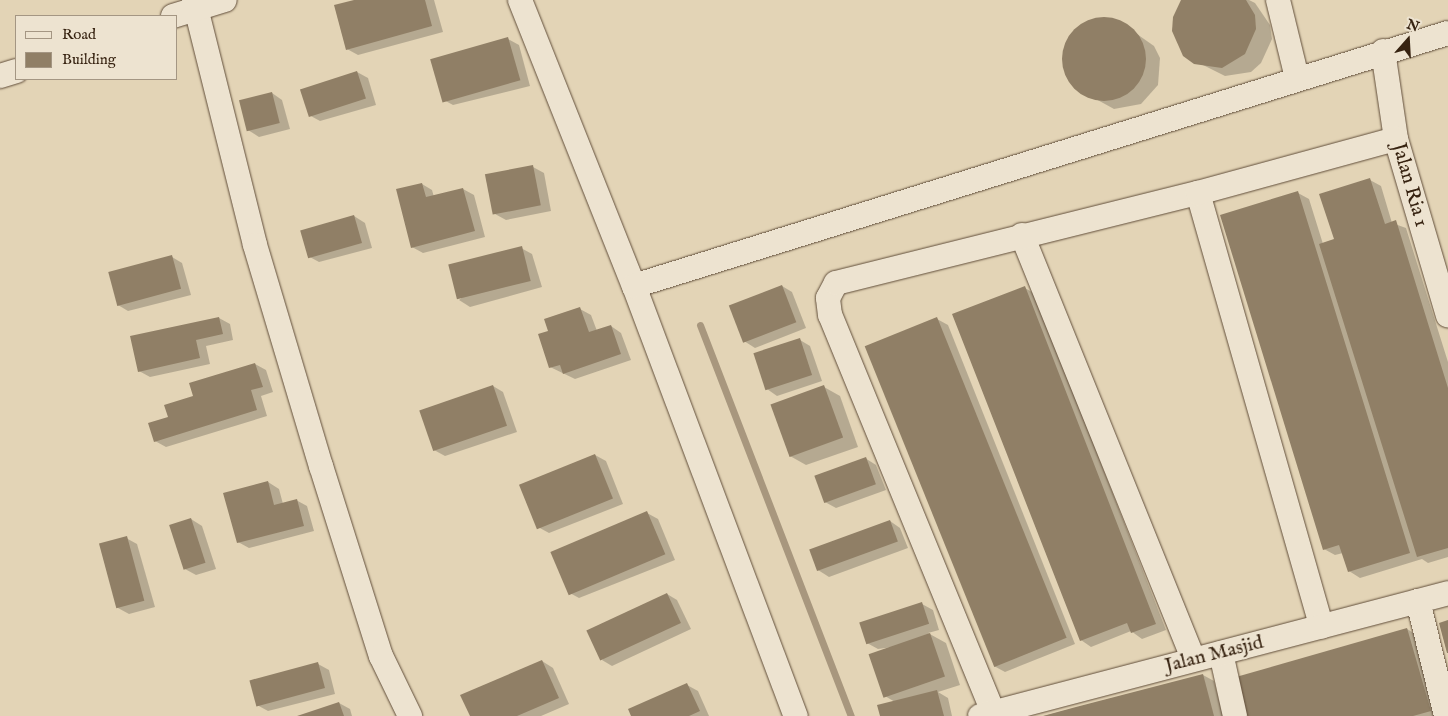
<!DOCTYPE html>
<style>
body{margin:0}
#map{position:relative;width:1448px;height:716px;overflow:hidden;background:#e3d4b6;font-family:"IM FELL English",serif}
div>[style]{position:absolute}
[style*='--x']{left:calc(var(--x)*1px);top:calc(var(--y)*1px);width:calc(var(--w)*1px);rotate:calc(var(--a)*1deg)}
.shadow>*{inset:0;background:#0003}
.stream>*{height:7px;margin:-3.5px;padding:0 3.5px;transform-origin:3.5px;border-radius:3.5px;background:#a8977e}
.building>*{inset:0;background:#907f66;transform-origin:0 0}
.round{border-radius:50%}
.roads{filter:drop-shadow(0 0 1px #614e3a) drop-shadow(0 0 1px #614e3a)}
.minor>*{height:24px;margin:-12px;padding:0 12px;transform-origin:12px;border-radius:12px;background:#ede3d0}
span{translate:-50% -50%;white-space:nowrap;text-align:center;line-height:1.15;-webkit-text-stroke:4px #ede3d0;paint-order:stroke}
.street-label{font-size:20px;color:#362210}
.legend{position:absolute;left:15px;top:15px;width:162px;height:65px;box-sizing:border-box;background:#ede3d0;border:1px solid #a49683;margin:0;padding:6px 9px;list-style:none;font-size:15px;color:#362210}
.legend li{display:flex;align-items:center;gap:10px;height:25px}
.legend b{width:25px;border:1px solid #a49683}
.north{position:absolute;left:1383px;top:15px;width:50px;height:50px;-webkit-text-stroke:4px #ede3d0;paint-order:stroke;rotate:19deg;font-size:14px;font-weight:700;line-height:20px;text-align:center;color:#362210}
.north::after{content:'';display:block;margin:auto;width:18px;height:22px;background:#362210;clip-path:polygon(50% 0,100% 100%,50% 72%,0 100%)}
</style>
<div id="map">
<div class="shadow">
<div style="clip-path:polygon(359px 0,434px 0,443px 32px,358px 55px,347px 49px)"></div>
<div style="clip-path:polygon(1183px 0,1249px 0,1255px 3px,1270px 25px,1272px 39px,1261px 63px,1251px 72px,1225px 76px,1201px 64px)"></div>
<div style="clip-path:polygon(1117px 20px,1154px 46px,1160px 58px,1158px 85px,1141px 104px,1114px 109px,1074px 87px,1063px 63px,1069px 37px,1090px 21px)"></div>
<div style="clip-path:polygon(508px 39px,519px 45px,530px 86px,453px 105px,442px 99px)"></div>
<div style="clip-path:polygon(357px 72px,368px 78px,376px 105px,320px 121px,309px 115px)"></div>
<div style="clip-path:polygon(272px 93px,282px 100px,290px 129px,259px 137px,248px 130px)"></div>
<div style="clip-path:polygon(533px 167px,544px 173px,551px 211px,506px 220px,495px 214px)"></div>
<div style="clip-path:polygon(1370px 180px,1381px 186px,1392px 223px,1406px 228px,1448px 362px,1448px 557px,1428px 563px,1422px 559px,1360px 578px,1349px 571px,1343px 553px,1335px 555px,1324px 549px,1298px 193px,1309px 199px,1323px 244px,1335px 240px)"></div>
<div style="clip-path:polygon(422px 184px,432px 190px,434px 197px,463px 189px,474px 195px,485px 237px,423px 253px,412px 247px)"></div>
<div style="clip-path:polygon(354px 216px,365px 223px,372px 248px,319px 262px,308px 256px)"></div>
<div style="clip-path:polygon(521px 248px,532px 254px,542px 287px,470px 307px,459px 300px)"></div>
<div style="clip-path:polygon(172px 257px,182px 263px,191px 295px,128px 311px,118px 305px)"></div>
<div style="clip-path:polygon(782px 286px,792px 292px,806px 328px,755px 348px,744px 341px)"></div>
<div style="clip-path:polygon(1025px 288px,1035px 294px,1166px 630px,1142px 639px,1131px 631px,1091px 647px,1081px 640px)"></div>
<div style="clip-path:polygon(580px 309px,591px 315px,597px 331px,611px 326px,621px 333px,631px 360px,575px 379px,550px 367px,550px 332px)"></div>
<div style="clip-path:polygon(219px 318px,230px 324px,233px 340px,206px 346px,210px 364px,150px 377px,139px 371px)"></div>
<div style="clip-path:polygon(937px 319px,948px 325px,1075px 644px,1005px 672px,994px 666px)"></div>
<div style="clip-path:polygon(800px 340px,810px 346px,822px 381px,777px 396px,767px 389px)"></div>
<div style="clip-path:polygon(255px 364px,266px 370px,273px 392px,261px 396px,267px 416px,166px 447px,155px 441px,195px 397px)"></div>
<div style="clip-path:polygon(493px 386px,503px 392px,517px 432px,445px 456px,434px 450px)"></div>
<div style="clip-path:polygon(824px 387px,840px 396px,858px 447px,806px 465px,790px 456px)"></div>
<div style="clip-path:polygon(595px 455px,606px 461px,623px 504px,549px 533px,538px 527px)"></div>
<div style="clip-path:polygon(865px 458px,876px 465px,886px 490px,836px 508px,825px 502px)"></div>
<div style="clip-path:polygon(268px 482px,279px 489px,283px 504px,296px 500px,307px 506px,314px 531px,249px 548px,238px 542px)"></div>
<div style="clip-path:polygon(647px 513px,658px 519px,675px 560px,579px 598px,568px 592px)"></div>
<div style="clip-path:polygon(191px 519px,202px 526px,216px 569px,196px 575px,185px 569px)"></div>
<div style="clip-path:polygon(890px 521px,900px 528px,908px 548px,829px 577px,818px 570px)"></div>
<div style="clip-path:polygon(126px 538px,137px 544px,155px 607px,129px 614px,118px 608px)"></div>
<div style="clip-path:polygon(667px 594px,677px 600px,691px 629px,612px 666px,602px 660px)"></div>
<div style="clip-path:polygon(922px 604px,933px 610px,939px 630px,928px 633px,946px 643px,960px 685px,938px 692px,948px 698px,952px 716px,881px 716px,895px 702px,885px 696px,893px 647px,878px 649px,867px 643px)"></div>
<div style="clip-path:polygon(1407px 629px,1417px 635px,1441px 716px,1248px 716px)"></div>
<div style="clip-path:polygon(542px 661px,553px 668px,569px 704px,541px 716px,471px 716px)"></div>
<div style="clip-path:polygon(318px 664px,329px 670px,335px 694px,268px 711px,257px 705px)"></div>
<div style="clip-path:polygon(1203px 675px,1214px 681px,1223px 716px,1044px 716px)"></div>
<div style="clip-path:polygon(687px 685px,698px 691px,709px 716px,632px 716px)"></div>
<div style="clip-path:polygon(339px 703px,350px 709px,352px 716px,300px 716px)"></div>
</div>
<div class="stream">
<div style="--x:700;--y:325;--w:419;--a:68.9"></div>
</div>
<div class="building">
<div style="clip-path:polygon(354px 0,425px 0,432px 26px,346px 50px,334px 5px)"></div>
<div style="clip-path:polygon(1181px 0,1246px 0,1255px 15px,1256px 29px,1245px 54px,1222px 68px,1194px 64px,1183px 56px,1172px 31px,1173px 17px)"></div>
<div class="round" style="left:1062px;top:17px;width:84px;height:84px"></div>
<div style="left:508px;top:37px;width:45px;height:81px;rotate:74deg"></div>
<div style="left:357px;top:71px;width:29px;height:60px;rotate:72deg"></div>
<div style="left:272px;top:92px;width:32px;height:34px;rotate:76deg"></div>
<div style="left:533px;top:165px;width:41px;height:49px;rotate:79deg"></div>
<div style="clip-path:polygon(1370px 178px,1385px 224px,1396px 220px,1448px 388px,1448px 548px,1417px 557px,1319px 244px,1334px 239px,1319px 194px)"></div>
<div style="clip-path:polygon(422px 183px,426px 197px,463px 188px,475px 231px,411px 248px,396px 189px)"></div>
<div style="clip-path:polygon(1298px 191px,1410px 553px,1348px 572px,1339px 545px,1323px 550px,1220px 215px)"></div>
<div style="left:354px;top:215px;width:29px;height:56px;rotate:74deg"></div>
<div style="left:522px;top:246px;width:36px;height:76px;rotate:76deg"></div>
<div style="left:172px;top:255px;width:35px;height:66px;rotate:75deg"></div>
<div style="left:782px;top:285px;width:40px;height:57px;rotate:69deg"></div>
<div style="clip-path:polygon(1025px 286px,1156px 624px,1131px 633px,1127px 623px,1080px 641px,952px 314px)"></div>
<div style="clip-path:polygon(580px 307px,589px 332px,611px 325px,621px 354px,563px 374px,560px 365px,549px 368px,538px 334px,548px 331px,544px 319px)"></div>
<div style="clip-path:polygon(219px 317px,223px 334px,196px 340px,200px 358px,138px 372px,130px 336px)"></div>
<div style="left:937px;top:317px;width:346px;height:78px;rotate:68deg"></div>
<div style="left:800px;top:338px;width:39px;height:49px;rotate:72deg"></div>
<div style="clip-path:polygon(255px 363px,263px 387px,251px 390px,257px 410px,154px 442px,148px 423px,168px 417px,164px 405px,193px 396px,189px 383px)"></div>
<div style="left:493px;top:385px;width:43px;height:78px;rotate:71deg"></div>
<div style="left:824px;top:385px;width:56px;height:57px;rotate:70deg"></div>
<div style="left:595px;top:454px;width:48px;height:82px;rotate:68deg"></div>
<div style="left:866px;top:457px;width:29px;height:55px;rotate:70deg"></div>
<div style="clip-path:polygon(268px 481px,274px 505px,297px 499px,304px 526px,237px 543px,223px 493px)"></div>
<div style="left:647px;top:511px;width:47px;height:105px;rotate:67deg"></div>
<div style="left:191px;top:518px;width:47px;height:23px;rotate:72deg"></div>
<div style="left:890px;top:520px;width:23px;height:86px;rotate:70deg"></div>
<div style="left:127px;top:536px;width:67px;height:29px;rotate:75deg"></div>
<div style="left:667px;top:593px;width:33px;height:89px;rotate:65deg"></div>
<div style="left:922px;top:602px;width:23px;height:66px;rotate:72deg"></div>
<div style="clip-path:polygon(1448px 620px,1448px 653px,1447px 653px,1439px 623px)"></div>
<div style="clip-path:polygon(1407px 628px,1431px 711px,1413px 716px,1247px 716px,1236px 677px)"></div>
<div style="left:930px;top:633px;width:46px;height:65px;rotate:71deg"></div>
<div style="clip-path:polygon(542px 660px,559px 698px,517px 716px,470px 716px,460px 695px)"></div>
<div style="left:318px;top:662px;width:27px;height:71px;rotate:75deg"></div>
<div style="clip-path:polygon(1203px 674px,1214px 716px,1043px 716px,1076px 707px)"></div>
<div style="clip-path:polygon(687px 683px,700px 711px,689px 716px,631px 716px,628px 709px)"></div>
<div style="clip-path:polygon(937px 690px,944px 716px,880px 716px,877px 705px)"></div>
<div style="clip-path:polygon(339px 702px,344px 716px,297px 716px)"></div>
</div>
<div class="roads">
<div class="minor">
<div style="--x:194;--y:0;--w:252;--a:76"></div>
<div style="--x:255;--y:245;--w:231;--a:73.4"></div>
<div style="--x:321;--y:466;--w:199;--a:72.5"></div>
<div style="--x:381;--y:656;--w:67;--a:64.2"></div>
<div style="--x:520;--y:0;--w:308;--a:68.3"></div>
<div style="--x:634;--y:286;--w:460;--a:69.4"></div>
<div style="--x:1278;--y:0;--w:80;--a:76.3"></div>
<div style="--x:173;--y:16;--w:54;--a:-17.1"></div>
<div style="--x:1383;--y:51;--w:89;--a:81.6"></div>
<div style="--x:1396;--y:139;--w:184;--a:73.6"></div>
<div style="--x:0;--y:76;--w:17;--a:-17"></div>
<div style="--x:1198;--y:193;--w:451;--a:74.1"></div>
<div style="--x:1022;--y:235;--w:457;--a:68"></div>
<div style="--x:634;--y:286;--w:852;--a:-17.27"></div>
<div style="--x:1418;--y:601;--w:118;--a:76.3"></div>
<div style="--x:1221;--y:653;--w:65;--a:77.5"></div>
<div style="--x:993;--y:712;--w:429;--a:-112.3"></div>
<div style="--x:830;--y:315;--w:17;--a:-97"></div>
<div style="--x:828;--y:298;--w:17;--a:-62"></div>
<div style="--x:836;--y:283;--w:373;--a:-14"></div>
<div style="--x:1198;--y:193;--w:205;--a:-15.3"></div>
<div style="--x:980;--y:716;--w:484;--a:-14.7"></div>
</div>
</div>
<div class="street-label">
<span style="left:1410px;top:185px;rotate:74deg">Jalan Ria 1</span>
<span style="left:1214px;top:654px;rotate:-14deg">Jalan Masjid</span>
</div>
<ul class="legend">
<li><b style="height:6px;background:#ede3d0"></b>Road</li>
<li><b style="height:14px;background:#907f66"></b>Building</li>
</ul>
<div class="north">N</div>
</div>
